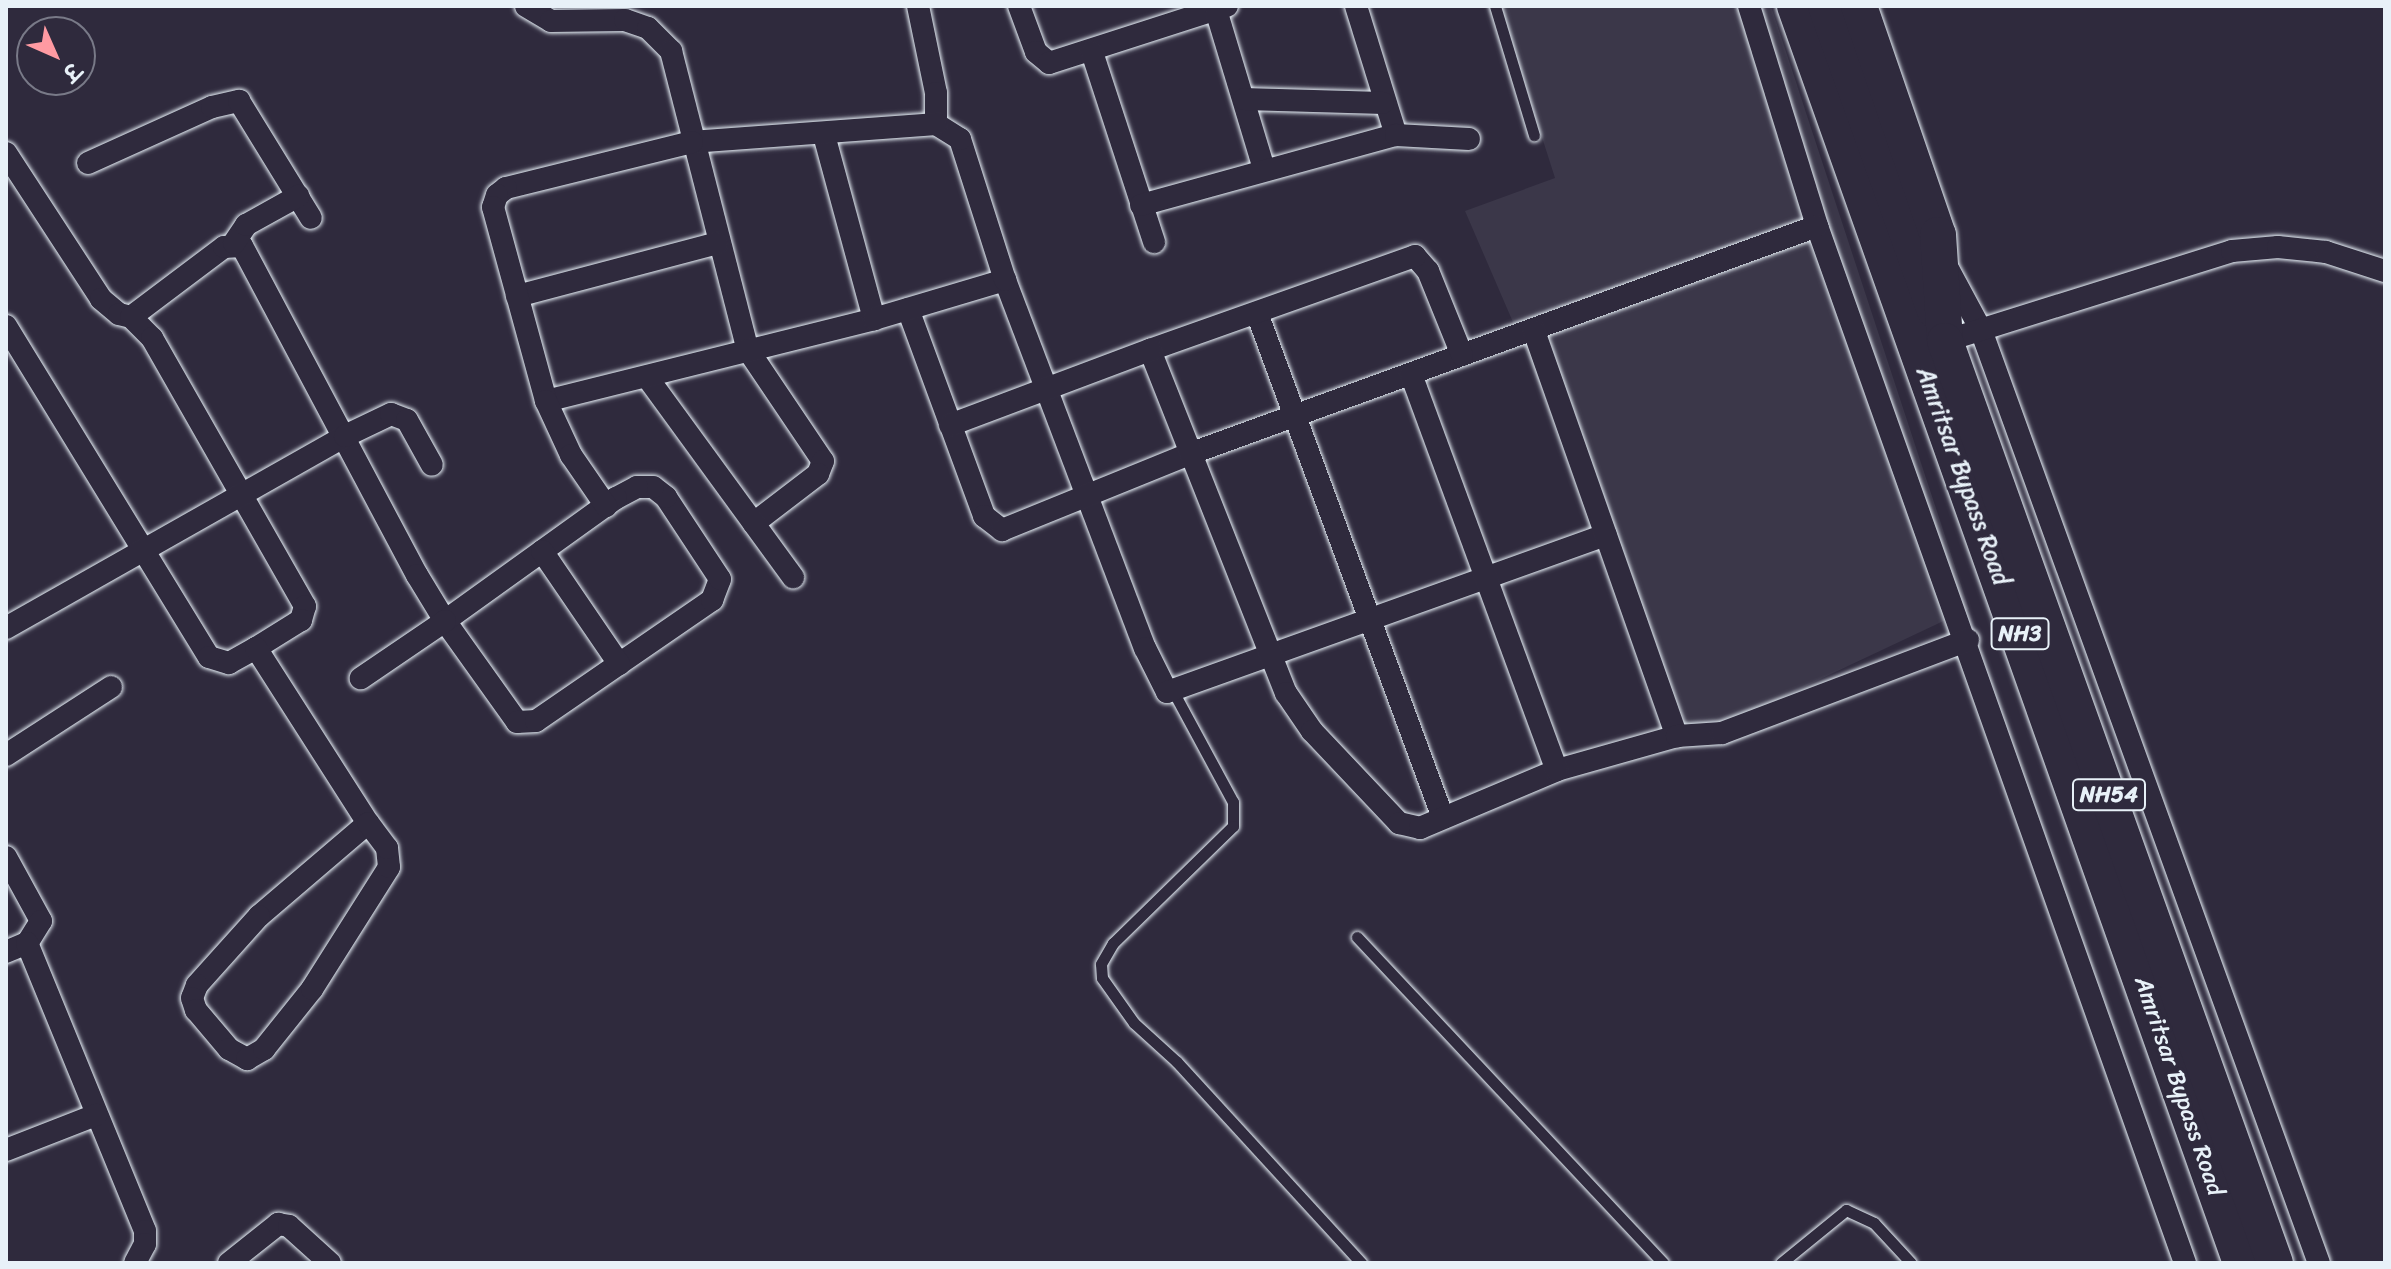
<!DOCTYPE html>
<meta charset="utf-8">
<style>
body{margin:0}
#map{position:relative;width:2391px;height:1269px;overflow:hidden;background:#2f2a3d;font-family:Sriracha,"Playpen Sans Deva",sans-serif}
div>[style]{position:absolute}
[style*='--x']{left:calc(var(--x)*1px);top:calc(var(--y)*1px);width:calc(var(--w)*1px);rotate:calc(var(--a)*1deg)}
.built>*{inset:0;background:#3b3749}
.roads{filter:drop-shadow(0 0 2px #e8f1f8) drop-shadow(0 0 2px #e8f1f8)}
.service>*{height:11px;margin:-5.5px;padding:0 5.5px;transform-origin:5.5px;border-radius:5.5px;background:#2f2a3d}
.minor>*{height:22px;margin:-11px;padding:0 11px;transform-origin:11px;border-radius:11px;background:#2f2a3d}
.trunk>*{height:36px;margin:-18px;padding:0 18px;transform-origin:18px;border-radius:18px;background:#2f2a3d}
span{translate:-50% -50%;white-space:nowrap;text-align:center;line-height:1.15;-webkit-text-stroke:6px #2f2a3d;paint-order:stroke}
.shield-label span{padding:2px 6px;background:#2f2a3d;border:2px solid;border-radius:6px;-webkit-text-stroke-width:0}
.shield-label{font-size:22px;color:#e8f1f8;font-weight:700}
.street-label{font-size:24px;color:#e8f1f8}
.frame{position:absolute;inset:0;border:8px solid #e8f1f8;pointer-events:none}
.north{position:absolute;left:16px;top:16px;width:80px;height:80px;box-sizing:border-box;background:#2f2a3d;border:2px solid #797a88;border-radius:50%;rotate:135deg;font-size:22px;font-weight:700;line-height:32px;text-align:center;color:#e8f1f8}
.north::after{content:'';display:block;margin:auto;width:28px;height:36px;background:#ff9aa2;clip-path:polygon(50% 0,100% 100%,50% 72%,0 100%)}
</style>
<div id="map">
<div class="built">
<div style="clip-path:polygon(1500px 6px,1771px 6px,1969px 609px,1693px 739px,1465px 211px,1555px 178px)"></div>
</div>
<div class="roads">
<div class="service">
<div style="--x:1495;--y:6;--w:135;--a:73.2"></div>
<div style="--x:1174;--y:693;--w:124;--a:61.6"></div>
<div style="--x:1233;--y:802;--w:24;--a:90"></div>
<div style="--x:1233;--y:826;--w:168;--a:135.7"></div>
<div style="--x:1113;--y:943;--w:24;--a:120"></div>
<div style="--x:1101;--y:964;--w:14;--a:86"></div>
<div style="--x:1102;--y:978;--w:55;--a:54.6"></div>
<div style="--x:1134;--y:1023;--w:58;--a:42.2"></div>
<div style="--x:1177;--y:1062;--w:273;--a:47.5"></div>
<div style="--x:1357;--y:937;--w:447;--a:46.8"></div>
<div style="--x:1781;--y:1263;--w:84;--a:-39.2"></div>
<div style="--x:1846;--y:1210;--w:31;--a:25"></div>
<div style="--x:1874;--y:1223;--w:54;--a:47.2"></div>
</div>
<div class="minor">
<div style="--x:526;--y:6;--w:29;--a:31"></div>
<div style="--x:551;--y:21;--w:74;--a:-0.8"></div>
<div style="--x:625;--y:20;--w:24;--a:19"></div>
<div style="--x:648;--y:28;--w:33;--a:45"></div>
<div style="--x:671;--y:51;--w:309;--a:75.6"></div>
<div style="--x:748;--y:350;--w:134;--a:56"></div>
<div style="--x:823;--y:461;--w:14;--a:111"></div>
<div style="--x:818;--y:474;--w:81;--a:142.6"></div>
<div style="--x:918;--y:6;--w:89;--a:78.3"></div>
<div style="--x:936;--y:93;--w:31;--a:90"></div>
<div style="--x:1019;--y:6;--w:49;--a:69.7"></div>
<div style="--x:1036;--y:52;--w:17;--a:40"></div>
<div style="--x:1049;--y:63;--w:187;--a:-17.8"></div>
<div style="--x:1356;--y:6;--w:135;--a:72.8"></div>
<div style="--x:1749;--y:6;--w:230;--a:72.8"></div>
<div style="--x:1817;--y:226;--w:1100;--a:70.46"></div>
<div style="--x:1216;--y:10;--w:166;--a:73.2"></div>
<div style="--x:1092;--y:52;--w:200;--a:71.9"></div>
<div style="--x:1244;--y:99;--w:139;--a:1.6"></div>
<div style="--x:824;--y:135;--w:191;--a:74.8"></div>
<div style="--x:6;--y:153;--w:174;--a:56.9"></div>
<div style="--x:101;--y:299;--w:23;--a:40"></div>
<div style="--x:119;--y:314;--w:12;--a:14"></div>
<div style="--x:131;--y:317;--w:116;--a:-37"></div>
<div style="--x:224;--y:247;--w:18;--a:-3"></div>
<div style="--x:242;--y:246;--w:373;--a:62"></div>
<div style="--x:417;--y:575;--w:54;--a:58.7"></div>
<div style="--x:445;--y:621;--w:124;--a:54.5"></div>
<div style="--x:517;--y:722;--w:19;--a:-3"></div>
<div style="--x:536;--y:721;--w:214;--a:-34.5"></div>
<div style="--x:712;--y:600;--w:22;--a:-69"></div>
<div style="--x:720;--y:579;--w:98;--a:-123.4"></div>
<div style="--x:666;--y:497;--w:16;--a:-142"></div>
<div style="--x:653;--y:487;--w:16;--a:180"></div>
<div style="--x:637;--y:487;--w:24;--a:152"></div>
<div style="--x:616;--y:498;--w:211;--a:144.3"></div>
<div style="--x:445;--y:621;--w:102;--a:145.8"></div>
<div style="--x:88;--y:163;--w:136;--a:-24.3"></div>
<div style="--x:212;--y:107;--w:28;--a:-13"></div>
<div style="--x:239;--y:101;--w:137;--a:58.4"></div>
<div style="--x:1141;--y:205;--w:264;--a:-15.4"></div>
<div style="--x:1396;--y:135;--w:73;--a:3.1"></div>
<div style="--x:234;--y:243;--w:22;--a:-56"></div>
<div style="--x:246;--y:225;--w:60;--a:-29.1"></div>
<div style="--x:1946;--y:265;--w:74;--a:61.7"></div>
<div style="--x:1981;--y:330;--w:992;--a:70.09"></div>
<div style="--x:1005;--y:280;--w:394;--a:69.2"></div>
<div style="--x:1145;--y:648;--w:49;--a:63.4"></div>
<div style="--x:1167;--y:692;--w:466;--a:-19.7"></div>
<div style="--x:517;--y:296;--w:207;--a:-14.8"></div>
<div style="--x:908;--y:309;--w:221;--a:69.8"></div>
<div style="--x:984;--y:516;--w:23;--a:38"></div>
<div style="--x:1002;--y:530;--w:205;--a:-22.1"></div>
<div style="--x:1192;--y:453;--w:665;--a:-19.96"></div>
<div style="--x:1257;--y:313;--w:538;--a:69.78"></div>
<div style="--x:131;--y:317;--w:30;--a:45"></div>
<div style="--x:152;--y:338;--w:309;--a:60.3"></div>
<div style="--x:305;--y:606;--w:15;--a:106"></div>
<div style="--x:301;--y:620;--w:53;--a:148.1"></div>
<div style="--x:6;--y:326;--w:388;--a:58.5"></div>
<div style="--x:209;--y:657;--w:21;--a:17"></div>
<div style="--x:229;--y:663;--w:31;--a:-29"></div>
<div style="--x:256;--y:648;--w:208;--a:57.4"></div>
<div style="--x:368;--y:823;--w:143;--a:139.5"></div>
<div style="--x:259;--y:916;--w:93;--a:131.9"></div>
<div style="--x:197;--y:985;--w:14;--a:111"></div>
<div style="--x:192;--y:998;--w:13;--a:72"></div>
<div style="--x:196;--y:1010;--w:51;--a:49.8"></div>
<div style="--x:229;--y:1049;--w:21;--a:29"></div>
<div style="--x:247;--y:1059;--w:20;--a:-30"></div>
<div style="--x:264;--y:1049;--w:77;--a:-51.3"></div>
<div style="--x:312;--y:989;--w:144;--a:-57.7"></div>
<div style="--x:389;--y:867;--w:19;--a:-96"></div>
<div style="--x:387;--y:848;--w:31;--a:-127"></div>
<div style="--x:1534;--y:331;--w:430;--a:70.6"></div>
<div style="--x:1945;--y:341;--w:301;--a:-17.4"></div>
<div style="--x:2232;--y:251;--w:46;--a:-5"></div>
<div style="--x:2278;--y:247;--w:48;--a:5.9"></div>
<div style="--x:2326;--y:252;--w:62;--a:17.9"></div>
<div style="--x:1462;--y:355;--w:91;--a:-112"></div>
<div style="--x:1428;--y:271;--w:20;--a:-131"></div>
<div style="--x:1415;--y:256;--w:281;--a:160.5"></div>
<div style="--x:1150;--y:350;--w:369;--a:68.4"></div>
<div style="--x:1286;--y:693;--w:46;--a:55.6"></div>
<div style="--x:1312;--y:731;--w:127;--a:46.6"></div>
<div style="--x:1399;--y:823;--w:22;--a:13"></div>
<div style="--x:1420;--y:828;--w:149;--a:-22.9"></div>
<div style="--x:1557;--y:770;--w:125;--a:-15.8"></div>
<div style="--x:1677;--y:736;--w:45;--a:-3.8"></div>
<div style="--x:1722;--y:733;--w:263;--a:-20.7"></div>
<div style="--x:1411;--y:374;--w:422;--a:69.8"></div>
<div style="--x:647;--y:377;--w:248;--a:53.9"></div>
<div style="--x:546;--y:401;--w:338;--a:-14"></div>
<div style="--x:874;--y:319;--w:137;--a:-16.6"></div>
<div style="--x:1005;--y:280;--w:148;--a:-107.7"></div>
<div style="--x:960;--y:139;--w:28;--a:-148"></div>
<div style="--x:936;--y:124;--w:245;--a:175.8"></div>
<div style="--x:692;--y:142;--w:192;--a:166.1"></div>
<div style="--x:506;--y:188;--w:11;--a:142"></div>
<div style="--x:497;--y:195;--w:13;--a:108"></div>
<div style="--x:493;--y:207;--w:201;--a:74.7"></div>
<div style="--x:546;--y:401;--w:60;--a:65.2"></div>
<div style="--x:571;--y:455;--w:62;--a:55.5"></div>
<div style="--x:950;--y:425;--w:214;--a:-20.6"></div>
<div style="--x:542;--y:551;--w:137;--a:55.7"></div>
<div style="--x:6;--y:628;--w:390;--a:-29.5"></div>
<div style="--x:345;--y:436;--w:51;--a:-25.6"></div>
<div style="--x:391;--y:414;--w:17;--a:21"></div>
<div style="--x:407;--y:420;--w:51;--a:60.9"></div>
<div style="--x:6;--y:755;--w:125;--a:-32.9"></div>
<div style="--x:6;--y:857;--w:73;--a:61.3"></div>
<div style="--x:41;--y:921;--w:26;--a:122"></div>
<div style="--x:27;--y:943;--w:23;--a:157"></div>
<div style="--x:27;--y:943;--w:311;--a:67.7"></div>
<div style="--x:145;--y:1231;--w:13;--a:90"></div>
<div style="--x:145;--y:1244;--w:21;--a:118"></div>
<div style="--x:6;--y:1150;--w:97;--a:-21.3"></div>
<div style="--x:229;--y:1263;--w:63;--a:-38.5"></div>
<div style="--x:278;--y:1224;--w:11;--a:10"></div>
<div style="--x:289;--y:1226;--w:55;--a:42.1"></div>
</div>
<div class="trunk">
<div style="--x:1795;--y:6;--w:1334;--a:70.46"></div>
<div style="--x:1826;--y:6;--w:323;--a:70.3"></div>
<div style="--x:1859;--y:6;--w:242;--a:71"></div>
<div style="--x:1938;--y:235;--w:106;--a:86.2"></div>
<div style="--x:1945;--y:341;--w:979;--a:70.31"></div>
</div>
</div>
<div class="shield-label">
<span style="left:2020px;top:634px">NH3</span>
<span style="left:2109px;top:795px">NH54</span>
</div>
<div class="street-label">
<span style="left:1963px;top:476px;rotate:70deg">Amritsar Bypass Road</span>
<span style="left:2179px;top:1086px;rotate:71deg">Amritsar Bypass Road</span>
</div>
<div class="frame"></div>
<div class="north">उ</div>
</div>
